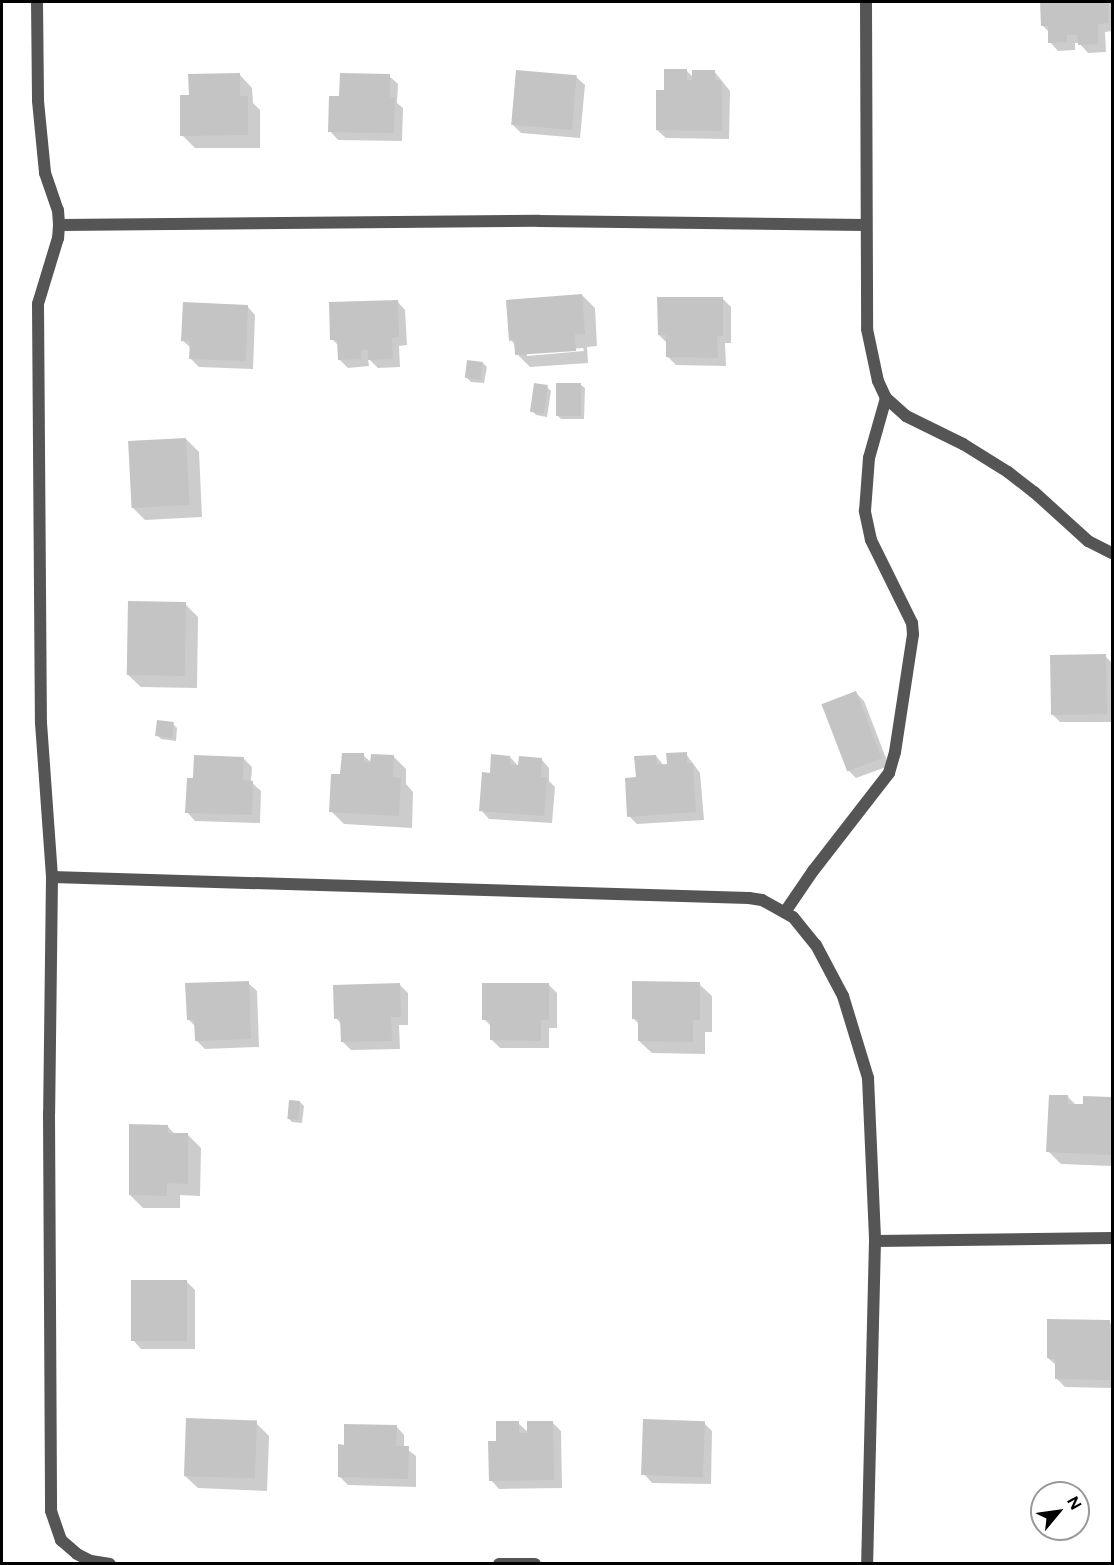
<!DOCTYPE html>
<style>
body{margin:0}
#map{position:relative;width:1114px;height:1565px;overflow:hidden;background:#fff;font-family:Figtree,sans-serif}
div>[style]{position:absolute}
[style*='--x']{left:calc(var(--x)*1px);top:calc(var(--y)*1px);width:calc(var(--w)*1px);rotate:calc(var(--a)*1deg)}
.shadow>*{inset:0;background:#0003}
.building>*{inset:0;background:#c4c4c4;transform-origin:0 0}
.street>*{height:12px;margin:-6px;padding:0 6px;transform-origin:6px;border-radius:6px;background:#555}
span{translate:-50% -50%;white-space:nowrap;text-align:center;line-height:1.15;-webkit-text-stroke:4.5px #fff;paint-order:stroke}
.frame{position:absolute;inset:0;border:3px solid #000;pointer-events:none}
.north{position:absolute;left:1030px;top:1481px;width:60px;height:60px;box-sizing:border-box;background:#fff;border:2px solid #999;border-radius:50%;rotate:61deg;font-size:16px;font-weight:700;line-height:24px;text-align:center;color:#000}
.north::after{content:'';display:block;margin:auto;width:21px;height:27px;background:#000;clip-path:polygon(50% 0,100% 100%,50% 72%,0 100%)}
</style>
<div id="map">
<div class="shadow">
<div style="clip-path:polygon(1041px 2px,1112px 2px,1112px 31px,1105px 32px,1106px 52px,1088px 53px,1079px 43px,1075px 43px,1075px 50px,1058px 51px,1050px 42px,1050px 33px,1042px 25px)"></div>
<div style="clip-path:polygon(687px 71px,694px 78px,714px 71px,730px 91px,729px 139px,666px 138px,657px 130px,665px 92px)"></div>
<div style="clip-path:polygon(240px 75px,252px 88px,253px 103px,260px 110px,260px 148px,195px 148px,182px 135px,190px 97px)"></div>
<div style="clip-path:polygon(389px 76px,398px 84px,397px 103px,403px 108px,402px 141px,338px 140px,330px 131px,340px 97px)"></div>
<div style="clip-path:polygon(576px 77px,585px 85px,580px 138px,521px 133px,513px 125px)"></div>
<div style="clip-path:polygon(evenodd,582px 295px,595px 308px,597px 346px,587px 347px,588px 363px,530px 367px,517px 354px,516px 346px,511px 340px,582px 295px,583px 348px,584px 351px,527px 356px,527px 353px,583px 348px)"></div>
<div style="clip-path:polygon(723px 299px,731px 307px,731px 343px,725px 343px,726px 366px,676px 365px,668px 357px,668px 344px,659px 335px)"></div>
<div style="clip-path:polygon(397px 301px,405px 310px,407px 345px,399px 346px,400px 367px,378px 368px,368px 358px,369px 366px,348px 368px,339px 359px,339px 346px,332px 339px)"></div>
<div style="clip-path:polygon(247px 306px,255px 315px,253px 369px,199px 367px,190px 358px,191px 348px,182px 340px)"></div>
<div style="clip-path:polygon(483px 363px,487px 367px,484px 383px,471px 382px,467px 378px)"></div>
<div style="clip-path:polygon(581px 385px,585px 388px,584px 419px,561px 419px,557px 415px)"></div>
<div style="clip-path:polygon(547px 387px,551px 391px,547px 417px,536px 415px,532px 411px)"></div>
<div style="clip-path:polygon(186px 439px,199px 452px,202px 517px,145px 520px,132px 507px)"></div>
<div style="clip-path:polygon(185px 604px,198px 617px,197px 688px,141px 687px,128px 675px)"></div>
<div style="clip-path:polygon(1105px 656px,1112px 663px,1112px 722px,1060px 722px,1052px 714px)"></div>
<div style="clip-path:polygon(856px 693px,864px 701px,889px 766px,856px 778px,848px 770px)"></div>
<div style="clip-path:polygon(173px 724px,177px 728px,176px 741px,161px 739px,157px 735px)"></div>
<div style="clip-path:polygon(686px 754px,700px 773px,704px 820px,637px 824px,629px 816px,637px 779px,656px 756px,664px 766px)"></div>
<div style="clip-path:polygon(363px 755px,372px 763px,394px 757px,406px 769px,406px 784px,413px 792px,412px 828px,344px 824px,331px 811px,342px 776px)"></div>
<div style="clip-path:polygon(510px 757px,519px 767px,541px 759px,549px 768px,549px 781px,555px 787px,552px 823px,489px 819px,481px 810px,491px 775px)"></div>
<div style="clip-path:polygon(243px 758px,252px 767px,251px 782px,261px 791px,260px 823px,195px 821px,187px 812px,195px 780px)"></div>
<div style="clip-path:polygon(248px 983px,257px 991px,259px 1047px,205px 1049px,196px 1040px,196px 1027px,188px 1019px)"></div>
<div style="clip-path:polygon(399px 984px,408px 993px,408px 1025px,399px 1025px,400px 1049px,351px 1050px,342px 1041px,342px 1025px,336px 1018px)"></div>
<div style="clip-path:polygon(699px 984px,712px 996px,712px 1032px,705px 1032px,705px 1054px,652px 1053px,639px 1041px,640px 1025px,633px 1018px)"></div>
<div style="clip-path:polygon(549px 985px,557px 993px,557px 1028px,549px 1028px,549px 1048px,500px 1048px,492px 1040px,492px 1027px,484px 1019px)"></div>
<div style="clip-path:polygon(1068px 1097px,1076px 1105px,1084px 1106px,1084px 1097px,1112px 1099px,1112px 1166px,1061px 1164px,1048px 1151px)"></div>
<div style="clip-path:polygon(300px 1102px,304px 1106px,302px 1123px,292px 1122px,289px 1119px)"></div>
<div style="clip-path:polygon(168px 1127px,175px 1134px,188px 1135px,201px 1148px,200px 1196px,180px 1195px,180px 1208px,143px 1208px,130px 1195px)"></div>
<div style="clip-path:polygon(186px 1281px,195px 1290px,195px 1349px,141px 1349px,133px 1340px)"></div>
<div style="clip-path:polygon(1109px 1322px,1112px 1325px,1112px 1388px,1065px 1387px,1057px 1379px,1057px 1366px,1048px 1358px)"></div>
<div style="clip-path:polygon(552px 1422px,561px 1431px,562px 1488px,499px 1489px,491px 1480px,498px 1442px,518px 1423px,529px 1433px)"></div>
<div style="clip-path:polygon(256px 1423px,269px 1436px,267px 1491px,198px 1488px,185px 1476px)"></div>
<div style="clip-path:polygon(704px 1423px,712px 1431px,711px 1484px,652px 1483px,644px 1474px)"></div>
<div style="clip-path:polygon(396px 1426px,404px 1435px,404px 1447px,416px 1456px,416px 1487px,348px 1485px,340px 1477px,345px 1446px)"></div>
</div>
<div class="building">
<div style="clip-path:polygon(1040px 2px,1108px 2px,1109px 23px,1098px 24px,1098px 44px,1078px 45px,1077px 35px,1067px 35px,1067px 42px,1048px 43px,1048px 26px,1041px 26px)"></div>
<div style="clip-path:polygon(664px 69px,687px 69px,687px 80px,692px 80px,692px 70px,715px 70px,715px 80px,722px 81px,722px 131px,656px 130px,656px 90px,664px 90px)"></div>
<div style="left:516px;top:70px;width:61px;height:55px;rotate:5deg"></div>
<div style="clip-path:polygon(240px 73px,240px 96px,248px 96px,248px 135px,180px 136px,180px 95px,189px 95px,188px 74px)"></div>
<div style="clip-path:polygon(340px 73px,390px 74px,390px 97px,395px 98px,394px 133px,328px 132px,329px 96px,339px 96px)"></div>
<div style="clip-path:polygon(582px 294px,585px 334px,575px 334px,576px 351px,515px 355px,514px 340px,509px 341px,506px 300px)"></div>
<div style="clip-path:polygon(657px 297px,723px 297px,723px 336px,717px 336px,718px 358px,666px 357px,666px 335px,658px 335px)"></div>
<div style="clip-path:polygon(398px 300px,399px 337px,392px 338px,393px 359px,368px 360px,368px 350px,361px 350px,361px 359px,338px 360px,337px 340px,330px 340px,329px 302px)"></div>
<div style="clip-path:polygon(183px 302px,248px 305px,246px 361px,189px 359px,190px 341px,181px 341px)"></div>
<div style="left:467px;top:360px;width:16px;height:18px;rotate:7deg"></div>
<div style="left:534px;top:383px;width:14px;height:29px;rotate:8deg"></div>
<div style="left:556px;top:383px;width:25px;height:33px"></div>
<div style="left:186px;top:438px;width:67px;height:58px;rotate:87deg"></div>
<div style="left:128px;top:601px;width:58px;height:74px;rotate:1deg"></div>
<div style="left:1106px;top:654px;width:60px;height:56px;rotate:89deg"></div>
<div style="left:856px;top:691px;width:72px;height:37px;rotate:69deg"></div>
<div style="left:157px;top:720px;width:17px;height:16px;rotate:7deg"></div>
<div style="clip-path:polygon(687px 752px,687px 763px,693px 763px,696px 812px,627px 817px,625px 778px,636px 777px,634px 756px,656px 755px,657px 765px,667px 764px,666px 753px)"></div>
<div style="clip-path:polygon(342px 753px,364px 753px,364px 762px,370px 763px,371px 754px,394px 755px,393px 777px,401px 778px,399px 816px,329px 812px,331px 774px,340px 774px)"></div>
<div style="clip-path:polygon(491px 754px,510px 756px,510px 765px,518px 765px,519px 756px,542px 758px,541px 777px,547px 777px,544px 816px,479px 811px,482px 772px,490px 773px)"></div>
<div style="clip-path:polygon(194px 755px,244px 757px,243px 780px,253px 781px,252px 815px,185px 813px,187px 778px,193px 778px)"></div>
<div style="clip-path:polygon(249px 981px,251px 1039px,195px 1041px,194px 1020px,187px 1020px,185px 983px)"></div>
<div style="clip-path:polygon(632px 981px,700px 982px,700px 1020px,693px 1020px,693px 1042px,638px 1041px,638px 1019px,632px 1019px)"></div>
<div style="clip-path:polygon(400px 983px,401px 1017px,391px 1017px,392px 1041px,341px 1042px,340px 1018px,334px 1019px,333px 985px)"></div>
<div style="clip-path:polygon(482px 983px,549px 983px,549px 1020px,541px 1020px,541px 1041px,490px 1040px,490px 1020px,482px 1020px)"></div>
<div style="clip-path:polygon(1049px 1095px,1068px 1095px,1068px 1104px,1083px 1104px,1083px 1096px,1112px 1097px,1112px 1155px,1046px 1152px)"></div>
<div style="left:289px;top:1100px;width:11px;height:19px;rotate:5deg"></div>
<div style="clip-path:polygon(129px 1124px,168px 1125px,168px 1133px,188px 1133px,188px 1184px,167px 1183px,167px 1196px,129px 1195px)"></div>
<div style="left:131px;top:1280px;width:56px;height:61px"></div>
<div style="clip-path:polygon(1047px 1319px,1110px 1320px,1110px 1380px,1055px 1379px,1055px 1359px,1047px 1358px)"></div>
<div style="left:186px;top:1418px;width:71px;height:58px;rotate:2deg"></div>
<div style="left:643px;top:1419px;width:62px;height:56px;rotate:2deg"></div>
<div style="clip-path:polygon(496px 1421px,519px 1421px,519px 1433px,527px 1433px,527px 1421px,553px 1421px,554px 1480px,489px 1481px,488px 1441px,496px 1441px)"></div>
<div style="clip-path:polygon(344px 1424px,397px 1425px,396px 1446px,409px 1446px,408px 1479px,338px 1477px,338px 1444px,344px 1445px)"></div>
</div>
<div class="street">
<div style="--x:37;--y:2;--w:99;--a:89.4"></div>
<div style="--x:38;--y:101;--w:72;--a:84.4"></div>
<div style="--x:45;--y:173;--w:39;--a:71"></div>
<div style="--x:58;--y:210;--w:15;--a:86"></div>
<div style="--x:59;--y:225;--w:13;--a:94"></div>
<div style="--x:58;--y:238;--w:69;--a:106.9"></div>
<div style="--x:38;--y:304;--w:419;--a:89.6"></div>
<div style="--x:41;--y:723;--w:154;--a:85.9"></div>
<div style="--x:52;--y:877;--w:236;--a:90.7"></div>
<div style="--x:49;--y:1113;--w:398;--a:89.7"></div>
<div style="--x:51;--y:1511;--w:31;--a:71"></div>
<div style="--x:61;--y:1540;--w:21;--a:41"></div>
<div style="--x:77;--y:1554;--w:16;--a:27"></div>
<div style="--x:91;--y:1561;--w:19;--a:9"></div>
<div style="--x:866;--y:2;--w:327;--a:89.8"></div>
<div style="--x:867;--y:329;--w:53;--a:78.1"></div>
<div style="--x:878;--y:381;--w:19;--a:65"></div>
<div style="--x:886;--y:398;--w:27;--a:42"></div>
<div style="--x:906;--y:416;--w:64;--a:26.2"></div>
<div style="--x:963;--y:444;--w:53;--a:31.9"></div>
<div style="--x:1008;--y:472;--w:33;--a:38"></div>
<div style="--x:1034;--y:492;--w:73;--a:42.2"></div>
<div style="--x:1088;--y:541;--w:27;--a:27"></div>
<div style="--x:59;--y:225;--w:480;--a:-0.5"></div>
<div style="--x:539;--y:221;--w:327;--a:0.7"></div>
<div style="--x:52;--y:877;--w:697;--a:1.73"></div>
<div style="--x:749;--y:898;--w:13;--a:9"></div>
<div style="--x:762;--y:900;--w:35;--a:29"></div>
<div style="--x:793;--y:917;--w:36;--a:51"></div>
<div style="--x:816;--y:945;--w:58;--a:62.1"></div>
<div style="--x:843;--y:996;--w:86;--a:73"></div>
<div style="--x:868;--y:1078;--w:163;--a:87.5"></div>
<div style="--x:875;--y:1241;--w:323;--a:91.4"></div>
<div style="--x:785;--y:912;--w:50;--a:-55.7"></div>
<div style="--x:813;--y:871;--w:124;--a:-52.2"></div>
<div style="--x:889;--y:773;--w:22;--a:-74"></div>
<div style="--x:895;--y:752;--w:119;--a:-81.3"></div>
<div style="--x:913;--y:634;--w:11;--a:-95"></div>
<div style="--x:912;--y:623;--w:93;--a:-116.3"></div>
<div style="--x:871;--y:540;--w:30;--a:-102"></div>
<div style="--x:865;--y:511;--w:53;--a:-85.7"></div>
<div style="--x:869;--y:458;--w:62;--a:-74.2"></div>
<div style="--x:875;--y:1241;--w:237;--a:-0.7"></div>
<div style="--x:499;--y:1564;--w:36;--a:0"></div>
</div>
<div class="frame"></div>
<div class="north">N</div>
</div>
